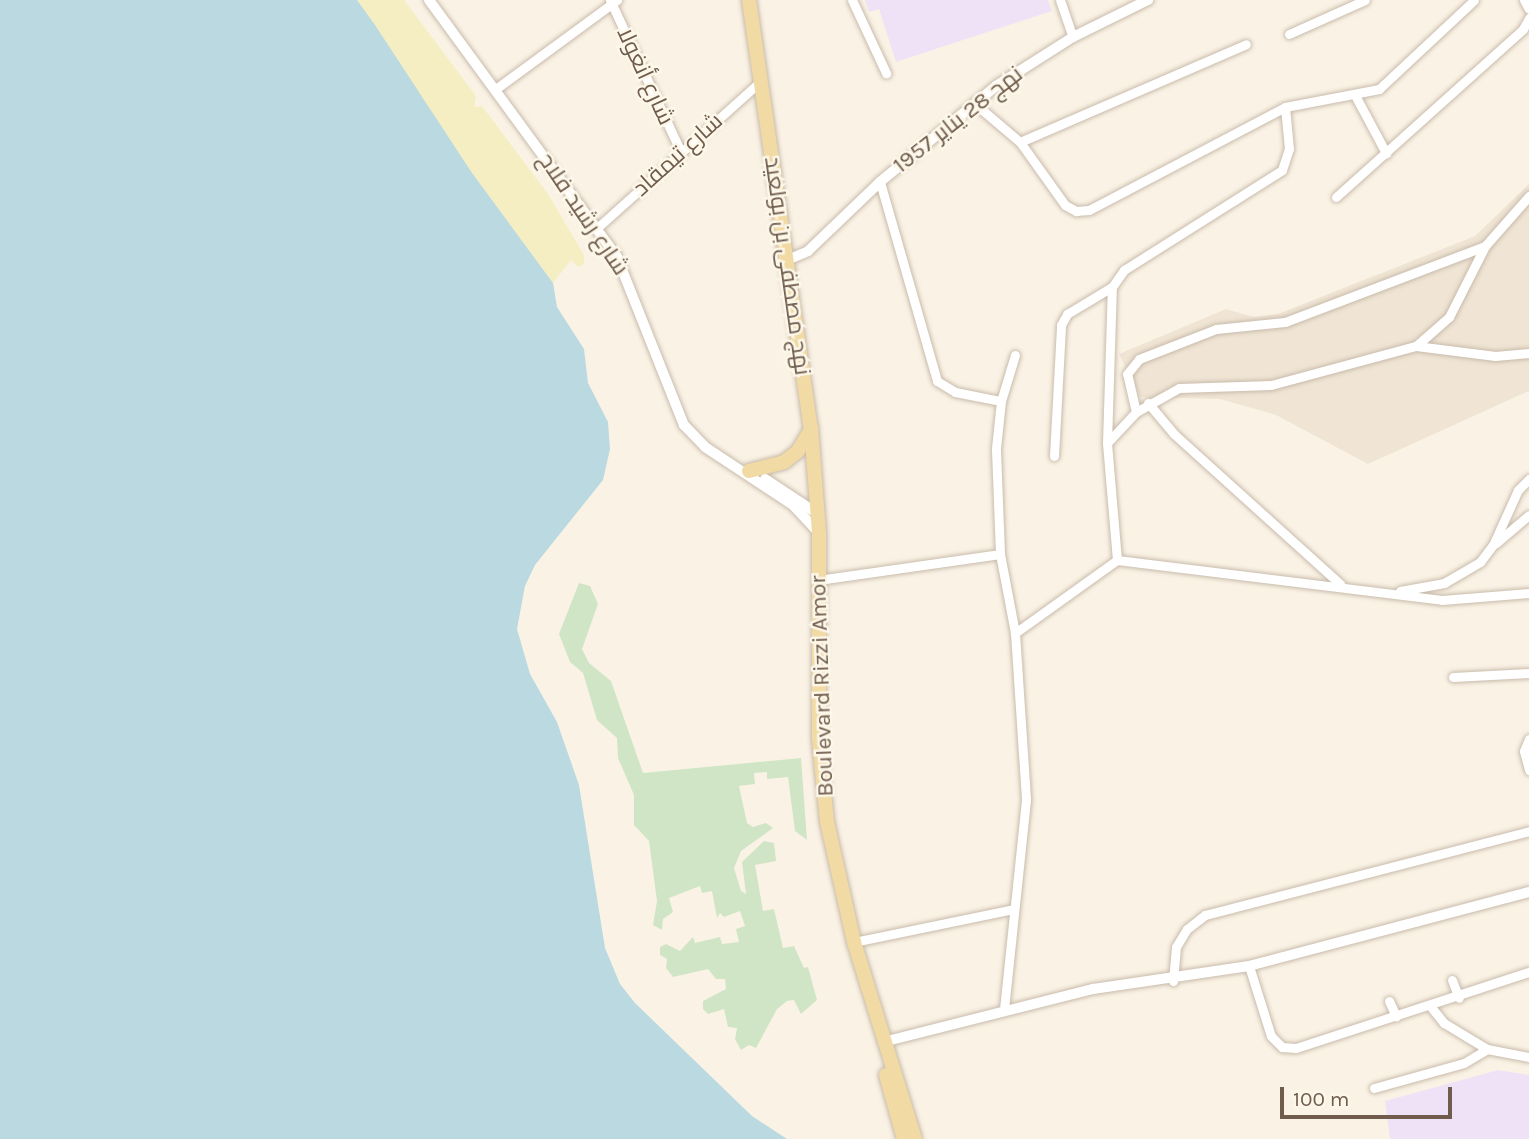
<!DOCTYPE html>
<meta charset="utf-8">
<style>
body{margin:0}
#map{position:relative;width:1529px;height:1139px;overflow:hidden;background:#faf3e5;font-family:Karla,Cairo,sans-serif}
div>[style]{position:absolute}
[style*='--x']{left:calc(var(--x)*1px);top:calc(var(--y)*1px);width:calc(var(--w)*1px);rotate:calc(var(--a)*1deg)}
.residential>*{inset:0;background:#f0e5d4}
.education>*{inset:0;background:#f0e2f6}
.green>*{inset:0;background:#d0e5c5}
.sand>*{inset:0;background:#f5eec3}
.water>*{inset:0;background:#bbd9e1}
.roads{filter:drop-shadow(0 0 2px #c9bbac) drop-shadow(0 0 2px #c9bbac)}
.minor>*{height:9px;margin:-4.5px;padding:0 4.5px;transform-origin:4.5px;border-radius:4.5px;background:#fff}
.tertiary>*{height:10px;margin:-5px;padding:0 5px;transform-origin:5px;border-radius:5px;background:#fff}
.primary>*{height:14px;margin:-7px;padding:0 7px;transform-origin:7px;border-radius:7px;background:#f1daa4}
span{translate:-50% -50%;white-space:nowrap;text-align:center;line-height:1.15;-webkit-text-stroke:5px #fdf7ea;paint-order:stroke}
.street-label{font-size:23px;color:#6f5c4d}
.scale{position:absolute;left:1280px;top:1087px;width:172px;height:32px;box-sizing:border-box;border:4px solid #6f5c4d;border-top:0;padding-left:9px;font-size:21px;line-height:24px;white-space:nowrap;color:#6f5c4d;-webkit-text-stroke:5px #fdf7ea;paint-order:stroke}
</style>
<div id="map">
<div class="residential">
<div style="clip-path:polygon(1529px 184px,1529px 391px,1368px 464px,1276px 415px,1220px 399px,1140px 397px,1119px 354px,1226px 309px,1254px 317px,1278px 314px,1475px 236px)"></div>
</div>
<div class="education">
<div style="clip-path:polygon(865px 0,1048px 0,1052px 11px,896px 62px,879px 9px,869px 12px)"></div>
<div style="clip-path:polygon(1498px 1070px,1529px 1075px,1529px 1139px,1390px 1139px,1385px 1101px)"></div>
</div>
<div class="green">
<div style="clip-path:polygon(579px 583px,590px 586px,598px 604px,582px 649px,589px 663px,611px 681px,643px 773px,801px 758px,807px 840px,795px 831px,788px 777px,767px 779px,767px 772px,754px 773px,755px 784px,739px 786px,747px 823px,753px 827px,766px 823px,773px 828px,741px 851px,734px 868px,741px 891px,746px 894px,742px 862px,764px 841px,774px 843px,776px 861px,755px 865px,763px 911px,774px 909px,783px 948px,794px 946px,804px 968px,808px 967px,817px 1000px,801px 1014px,794px 1000px,787px 1001px,777px 1009px,756px 1048px,749px 1045px,741px 1050px,735px 1039px,737px 1028px,728px 1027px,724px 1009px,708px 1014px,703px 1009px,703px 1001px,726px 989px,725px 979px,716px 979px,708px 969px,673px 977px,666px 968px,667px 959px,660px 955px,660px 947px,666px 944px,680px 951px,693px 937px,695px 943px,720px 937px,722px 944px,739px 942px,736px 929px,745px 926px,740px 911px,724px 917px,720px 913px,717px 918px,712px 891px,702px 893px,700px 886px,669px 898px,673px 912px,663px 919px,662px 930px,653px 925px,657px 901px,649px 841px,634px 825px,634px 795px,618px 758px,617px 738px,597px 720px,583px 673px,570px 662px,559px 634px)"></div>
</div>
<div class="sand">
<div style="clip-path:polygon(357px 0,404px 0,476px 96px,474px 107px,482px 106px,548px 194px,584px 255px,584px 264px,578px 267px,571px 260px,553px 283px,471px 173px)"></div>
</div>
<div class="water">
<div style="clip-path:polygon(0 0,357px 0,375px 25px,472px 173px,553px 283px,557px 307px,584px 349px,588px 383px,608px 422px,610px 449px,603px 480px,535px 565px,525px 586px,517px 629px,530px 674px,557px 722px,579px 785px,605px 948px,620px 984px,635px 1003px,752px 1116px,787px 1139px,0 1139px)"></div>
</div>
<div class="roads">
<div class="minor">
<div style="--x:610;--y:0;--w:168;--a:65"></div>
<div style="--x:852;--y:0;--w:81;--a:65"></div>
<div style="--x:1060;--y:0;--w:39;--a:71"></div>
<div style="--x:1524;--y:0;--w:10;--a:61"></div>
<div style="--x:1289;--y:34;--w:83;--a:-24.1"></div>
<div style="--x:497;--y:88;--w:149;--a:-36.3"></div>
<div style="--x:1356;--y:97;--w:64;--a:61.8"></div>
<div style="--x:974;--y:103;--w:60;--a:40.3"></div>
<div style="--x:1020;--y:142;--w:77;--a:54.5"></div>
<div style="--x:1065;--y:205;--w:13;--a:29"></div>
<div style="--x:1076;--y:211;--w:13;--a:-4"></div>
<div style="--x:1089;--y:210;--w:221;--a:-27.7"></div>
<div style="--x:1285;--y:107;--w:96;--a:-10.8"></div>
<div style="--x:1379;--y:89;--w:130;--a:-43.1"></div>
<div style="--x:1020;--y:142;--w:246;--a:-23.4"></div>
<div style="--x:880;--y:182;--w:207;--a:74"></div>
<div style="--x:937;--y:381;--w:21;--a:31"></div>
<div style="--x:955;--y:392;--w:47;--a:11.1"></div>
<div style="--x:1336;--y:197;--w:251;--a:-41.9"></div>
<div style="--x:1523;--y:29;--w:13;--a:-61"></div>
<div style="--x:597;--y:228;--w:219;--a:-41.9"></div>
<div style="--x:1416;--y:346;--w:80;--a:7.2"></div>
<div style="--x:1495;--y:356;--w:34;--a:-5"></div>
<div style="--x:1148;--y:403;--w:40;--a:50"></div>
<div style="--x:1174;--y:434;--w:224;--a:42.1"></div>
<div style="--x:1136;--y:412;--w:39;--a:-103"></div>
<div style="--x:1127;--y:374;--w:19;--a:-51"></div>
<div style="--x:1139;--y:359;--w:83;--a:-21.3"></div>
<div style="--x:1216;--y:329;--w:69;--a:-5.8"></div>
<div style="--x:1285;--y:322;--w:214;--a:-20.8"></div>
<div style="--x:1107;--y:443;--w:156;--a:-88.2"></div>
<div style="--x:1112;--y:287;--w:21;--a:-55"></div>
<div style="--x:1124;--y:270;--w:187;--a:-32.3"></div>
<div style="--x:1282;--y:170;--w:22;--a:-72"></div>
<div style="--x:1289;--y:149;--w:42;--a:-95.4"></div>
<div style="--x:1054;--y:456;--w:131;--a:-86.9"></div>
<div style="--x:1061;--y:325;--w:13;--a:-61"></div>
<div style="--x:1067;--y:314;--w:52;--a:-31"></div>
<div style="--x:1496;--y:543;--w:43;--a:-40.3"></div>
<div style="--x:1000;--y:554;--w:106;--a:-92.2"></div>
<div style="--x:996;--y:448;--w:47;--a:-83.9"></div>
<div style="--x:1001;--y:401;--w:48;--a:-73.1"></div>
<div style="--x:1117;--y:560;--w:117;--a:-94.9"></div>
<div style="--x:1107;--y:443;--w:42;--a:-46.9"></div>
<div style="--x:1136;--y:412;--w:49;--a:-29.2"></div>
<div style="--x:1179;--y:388;--w:92;--a:-1.9"></div>
<div style="--x:1271;--y:385;--w:150;--a:-15.1"></div>
<div style="--x:1416;--y:346;--w:44;--a:-41.3"></div>
<div style="--x:1449;--y:317;--w:80;--a:-63.1"></div>
<div style="--x:1485;--y:246;--w:67;--a:-48.7"></div>
<div style="--x:818;--y:580;--w:184;--a:-8.1"></div>
<div style="--x:1000;--y:554;--w:80;--a:79.2"></div>
<div style="--x:1015;--y:633;--w:167;--a:86.2"></div>
<div style="--x:1026;--y:800;--w:211;--a:96"></div>
<div style="--x:1400;--y:591;--w:45;--a:-10.3"></div>
<div style="--x:1444;--y:583;--w:42;--a:-30.3"></div>
<div style="--x:1480;--y:562;--w:21;--a:-53"></div>
<div style="--x:1493;--y:545;--w:60;--a:-65.6"></div>
<div style="--x:1518;--y:490;--w:16;--a:-45"></div>
<div style="--x:1015;--y:633;--w:125;--a:-35.6"></div>
<div style="--x:1117;--y:560;--w:327;--a:7"></div>
<div style="--x:1442;--y:600;--w:87;--a:-4.6"></div>
<div style="--x:1453;--y:677;--w:76;--a:-3"></div>
<div style="--x:1529;--y:739;--w:13;--a:113"></div>
<div style="--x:1524;--y:751;--w:20;--a:75"></div>
<div style="--x:854;--y:942;--w:163;--a:-11.7"></div>
<div style="--x:1249;--y:966;--w:73;--a:72.6"></div>
<div style="--x:1271;--y:1036;--w:16;--a:45"></div>
<div style="--x:1282;--y:1047;--w:14;--a:4"></div>
<div style="--x:1296;--y:1048;--w:245;--a:-18.1"></div>
<div style="--x:1452;--y:980;--w:19;--a:69"></div>
<div style="--x:1173;--y:981;--w:34;--a:-85"></div>
<div style="--x:1176;--y:947;--w:21;--a:-59"></div>
<div style="--x:1187;--y:929;--w:23;--a:-38"></div>
<div style="--x:1205;--y:915;--w:335;--a:-14.5"></div>
<div style="--x:1389;--y:1001;--w:17;--a:65"></div>
<div style="--x:1431;--y:1007;--w:21;--a:51"></div>
<div style="--x:1444;--y:1023;--w:50;--a:31.2"></div>
<div style="--x:1487;--y:1049;--w:43;--a:10.8"></div>
<div style="--x:1374;--y:1088;--w:93;--a:-15.5"></div>
<div style="--x:1464;--y:1063;--w:27;--a:-31"></div>
</div>
<div class="tertiary">
<div style="--x:429;--y:0;--w:318;--a:53.8"></div>
<div style="--x:617;--y:257;--w:181;--a:68.3"></div>
<div style="--x:684;--y:425;--w:30;--a:46"></div>
<div style="--x:705;--y:447;--w:105;--a:33.4"></div>
<div style="--x:793;--y:505;--w:38;--a:47"></div>
<div style="--x:785;--y:261;--w:25;--a:-23"></div>
<div style="--x:808;--y:251;--w:100;--a:-43.8"></div>
<div style="--x:880;--y:182;--w:151;--a:-39.6"></div>
<div style="--x:996;--y:86;--w:91;--a:-32.5"></div>
<div style="--x:1073;--y:37;--w:84;--a:-26.3"></div>
<div style="--x:765;--y:479;--w:64;--a:33.4"></div>
<div style="--x:883;--y:1042;--w:217;--a:-14.2"></div>
<div style="--x:1093;--y:989;--w:158;--a:-8.4"></div>
<div style="--x:1249;--y:966;--w:290;--a:-14.8"></div>
</div>
<div class="primary">
<div style="--x:749;--y:0;--w:432;--a:81.8"></div>
<div style="--x:811;--y:428;--w:105;--a:85.6"></div>
<div style="--x:819;--y:533;--w:206;--a:90"></div>
<div style="--x:819;--y:739;--w:83;--a:84.5"></div>
<div style="--x:827;--y:822;--w:123;--a:77.3"></div>
<div style="--x:854;--y:942;--w:206;--a:72.8"></div>
<div style="--x:749;--y:471;--w:36;--a:-14"></div>
<div style="--x:784;--y:462;--w:18;--a:-38"></div>
<div style="--x:798;--y:451;--w:26;--a:-59"></div>
<div style="--x:886;--y:1075;--w:66;--a:74.3"></div>
</div>
</div>
<div class="street-label">
<span style="left:645px;top:76px;rotate:65deg">شارع أنغولا</span>
<span style="left:958px;top:120px;rotate:-38deg">نهج 28 يناير 1957</span>
<span style="left:678px;top:155px;rotate:-42deg">شارع تيمقاد</span>
<span style="left:583px;top:214px;rotate:56deg">شارع رشيد فلاح</span>
<span style="left:787px;top:266px;rotate:82deg">نهج مصطفى بن بولعيد</span>
<span style="left:822px;top:686px;rotate:-92deg">Boulevard Rizzi Amor</span>
</div>
<div class="scale">100 m</div>
</div>
